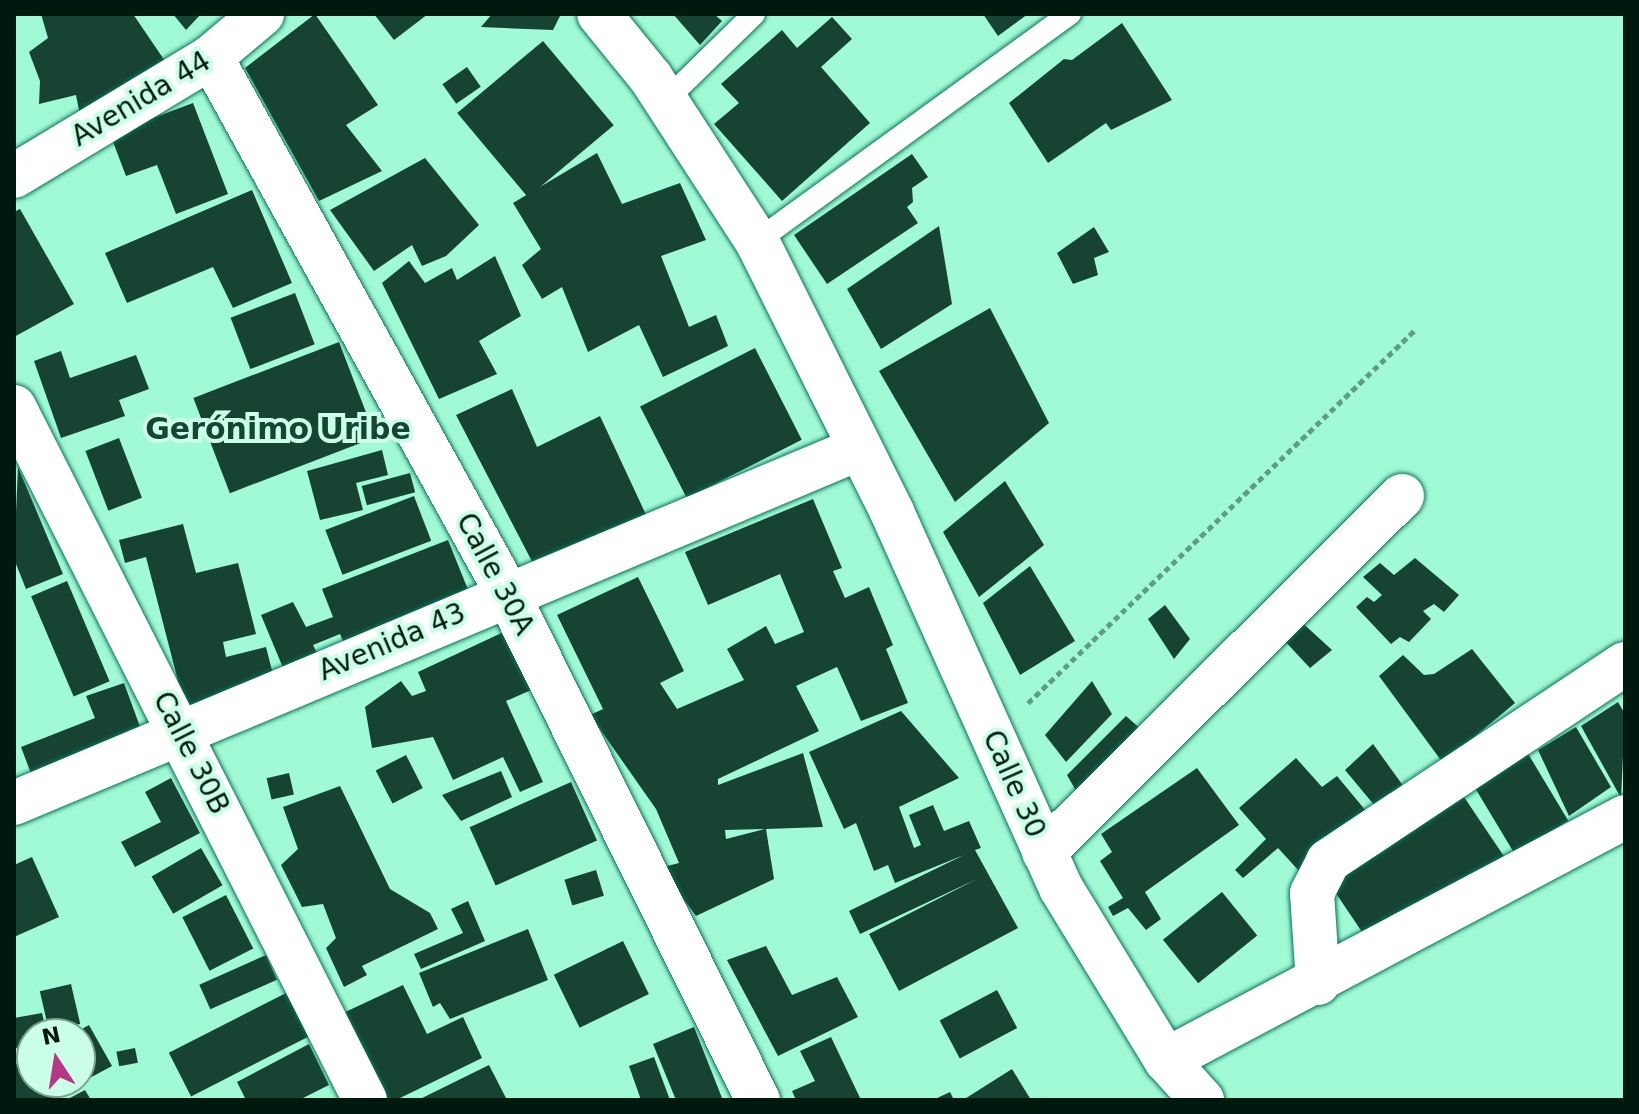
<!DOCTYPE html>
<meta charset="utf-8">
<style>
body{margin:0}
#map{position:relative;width:1639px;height:1114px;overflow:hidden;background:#a0fad5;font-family:"DejaVu Sans",sans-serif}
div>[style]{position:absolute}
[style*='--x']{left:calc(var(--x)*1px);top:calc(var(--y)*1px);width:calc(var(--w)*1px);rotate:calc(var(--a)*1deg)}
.building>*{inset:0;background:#174333;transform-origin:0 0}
.path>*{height:5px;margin-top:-2.5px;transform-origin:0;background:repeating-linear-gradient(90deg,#5f9e84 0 6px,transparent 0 10px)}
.roads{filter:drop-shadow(0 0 2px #067455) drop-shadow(0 0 2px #067455)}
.service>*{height:22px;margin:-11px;padding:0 11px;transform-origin:11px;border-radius:11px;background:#fff}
.minor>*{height:44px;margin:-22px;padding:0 22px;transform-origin:22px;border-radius:22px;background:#fff}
.secondary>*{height:44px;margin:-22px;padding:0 22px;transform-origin:22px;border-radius:22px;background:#fff}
span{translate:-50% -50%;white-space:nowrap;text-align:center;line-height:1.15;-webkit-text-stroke:8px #ccffe8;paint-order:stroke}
.street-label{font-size:28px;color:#00190f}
.neighbourhood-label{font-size:30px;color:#154635;font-weight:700}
.frame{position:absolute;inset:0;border:16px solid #00190f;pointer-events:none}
.north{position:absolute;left:16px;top:1018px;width:80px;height:80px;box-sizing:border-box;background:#ccffe8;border:2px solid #7aa391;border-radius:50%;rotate:348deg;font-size:22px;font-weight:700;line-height:32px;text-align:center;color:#00190f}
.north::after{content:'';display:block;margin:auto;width:28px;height:36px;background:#b53786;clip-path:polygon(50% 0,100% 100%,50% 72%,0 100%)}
</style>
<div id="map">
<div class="building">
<div style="clip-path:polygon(41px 14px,133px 14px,167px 64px,80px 115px,76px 95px,39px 104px,40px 81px,29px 52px,48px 38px)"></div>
<div style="clip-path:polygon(173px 14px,201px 14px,186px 30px)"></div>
<div style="clip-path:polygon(315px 14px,378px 105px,346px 125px,382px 171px,319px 201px,245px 68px)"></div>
<div style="clip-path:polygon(374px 14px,428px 14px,394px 40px)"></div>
<div style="clip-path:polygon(492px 14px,561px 14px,553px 30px,481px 27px)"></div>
<div style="clip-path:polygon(673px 14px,714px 14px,722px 21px,700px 45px)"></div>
<div style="clip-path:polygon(983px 14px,1028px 14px,998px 36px)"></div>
<div style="clip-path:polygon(832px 17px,852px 39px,821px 67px,870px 123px,782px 201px,714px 124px,739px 103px,721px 84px,782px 30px,797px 48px)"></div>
<div style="clip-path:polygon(1122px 23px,1172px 100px,1111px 130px,1106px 123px,1048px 163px,1009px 103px,1064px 59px,1072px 60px)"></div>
<div style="left:543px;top:41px;width:110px;height:112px;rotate:50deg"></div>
<div style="left:467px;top:67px;width:24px;height:30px;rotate:55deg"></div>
<div style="clip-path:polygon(193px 103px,228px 194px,176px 214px,157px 165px,126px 176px,110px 134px)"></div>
<div style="clip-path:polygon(597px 153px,622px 204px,680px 183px,706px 240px,661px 256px,689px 327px,716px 315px,728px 346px,663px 377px,639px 325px,588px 352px,562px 287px,542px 299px,522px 265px,541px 249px,513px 203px)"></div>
<div style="clip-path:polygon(912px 154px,928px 177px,912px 188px,913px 202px,907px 207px,918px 223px,827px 284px,794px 235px)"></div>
<div style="clip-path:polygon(425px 158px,479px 225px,446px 256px,422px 266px,412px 245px,374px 271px,330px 210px)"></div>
<div style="clip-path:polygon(252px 190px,292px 283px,233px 308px,213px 267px,127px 303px,105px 253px)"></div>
<div style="clip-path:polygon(20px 209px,74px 304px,14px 337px,14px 212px)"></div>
<div style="clip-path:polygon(939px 226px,952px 304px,881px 349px,847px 289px)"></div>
<div style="clip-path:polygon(1094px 227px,1109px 252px,1094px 258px,1098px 275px,1073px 284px,1057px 253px)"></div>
<div style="clip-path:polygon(495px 256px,521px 316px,479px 341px,497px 374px,439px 399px,382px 283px,409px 261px,425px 283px,452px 268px,457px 280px)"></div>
<div style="left:295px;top:293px;width:55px;height:69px;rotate:69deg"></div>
<div style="clip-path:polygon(990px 308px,1049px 423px,955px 502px,879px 371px)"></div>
<div style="left:339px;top:342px;width:102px;height:156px;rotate:69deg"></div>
<div style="left:755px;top:348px;width:103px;height:129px;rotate:63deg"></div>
<div style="clip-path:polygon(61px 351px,70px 378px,136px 355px,149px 389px,119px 400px,125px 416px,61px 438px,34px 361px)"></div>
<div style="clip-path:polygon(512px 389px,537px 447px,600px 416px,648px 519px,537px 571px,456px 415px)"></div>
<div style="left:119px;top:438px;width:64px;height:36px;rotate:69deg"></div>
<div style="clip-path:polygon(382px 450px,388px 475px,356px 483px,363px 510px,320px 520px,307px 471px)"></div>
<div style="clip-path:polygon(18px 467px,63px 574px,26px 589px,14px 559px)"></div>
<div style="left:410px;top:473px;width:20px;height:50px;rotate:75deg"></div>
<div style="clip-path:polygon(1005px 481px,1044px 545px,979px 597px,943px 532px)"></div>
<div style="left:414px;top:496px;width:48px;height:95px;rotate:69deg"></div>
<div style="clip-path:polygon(evenodd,813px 499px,842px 568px,833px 571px,845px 598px,869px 587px,893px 645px,886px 649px,908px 703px,861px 721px,837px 667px,796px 686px,819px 731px,718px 779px,718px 785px,803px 753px,823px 827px,766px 829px,774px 879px,696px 916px,660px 868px,679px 863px,656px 809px,590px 715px,603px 709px,557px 615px,638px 577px,684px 671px,660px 683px,677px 709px,744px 680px,727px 649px,766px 626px,775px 644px,804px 632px,780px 574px,708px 605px,685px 552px,813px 499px,765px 829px,726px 839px,725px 830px,765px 829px)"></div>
<div style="clip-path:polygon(183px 524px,196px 573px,238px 563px,256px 634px,223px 642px,226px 657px,266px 647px,277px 690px,186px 712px,146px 557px,125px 563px,119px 540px)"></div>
<div style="clip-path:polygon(448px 540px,471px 597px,345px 646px,340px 634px,313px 645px,321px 661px,286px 675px,261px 615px,293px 602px,306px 627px,333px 617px,322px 589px)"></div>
<div style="clip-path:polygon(1415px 558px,1459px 595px,1444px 612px,1434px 604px,1423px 611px,1431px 619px,1409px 642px,1400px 637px,1391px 644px,1356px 607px,1367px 597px,1374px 602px,1382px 595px,1363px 577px,1380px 563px,1394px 575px)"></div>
<div style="clip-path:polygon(1030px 566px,1075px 641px,1020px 675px,983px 603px)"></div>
<div style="left:67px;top:581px;width:109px;height:39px;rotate:67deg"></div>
<div style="clip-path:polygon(1165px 605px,1190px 639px,1174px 659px,1148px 619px)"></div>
<div style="clip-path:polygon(1296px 617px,1332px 650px,1310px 668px,1281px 637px)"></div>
<div style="clip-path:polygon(510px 629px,538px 687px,506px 701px,543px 782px,520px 792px,503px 757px,453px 780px,433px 737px,372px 748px,365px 707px,401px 681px,412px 696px,426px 691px,418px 672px)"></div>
<div style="clip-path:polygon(1472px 649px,1515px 703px,1443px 763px,1379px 676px,1403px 655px,1424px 675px,1434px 674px)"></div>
<div style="clip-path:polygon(1092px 681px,1112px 714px,1066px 762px,1045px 735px)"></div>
<div style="clip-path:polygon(124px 683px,146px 743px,35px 784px,21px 747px,95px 718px,86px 696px)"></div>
<div style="clip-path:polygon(1618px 702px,1625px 714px,1621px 798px,1581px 726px)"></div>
<div style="clip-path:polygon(901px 711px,959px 778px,899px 807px,914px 848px,921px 845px,909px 815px,933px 805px,944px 831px,969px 821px,981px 848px,975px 850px,1018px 928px,899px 991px,869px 934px,977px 879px,860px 934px,849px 911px,964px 855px,895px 883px,888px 865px,874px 871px,856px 823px,844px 829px,809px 752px)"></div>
<div style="clip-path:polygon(1126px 716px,1153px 740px,1084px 805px,1067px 775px)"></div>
<div style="clip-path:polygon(1576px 727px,1611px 787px,1569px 816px,1538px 750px)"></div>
<div style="clip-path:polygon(1373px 744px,1404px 787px,1375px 806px,1345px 770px)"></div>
<div style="left:1524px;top:747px;width:86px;height:63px;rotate:59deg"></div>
<div style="left:406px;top:755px;width:37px;height:34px;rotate:63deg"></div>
<div style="clip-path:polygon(1296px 758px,1322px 787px,1337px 776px,1366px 811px,1300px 872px,1278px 848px,1243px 878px,1235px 870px,1266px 839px,1239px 808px)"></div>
<div style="clip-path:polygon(1197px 768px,1239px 825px,1145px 892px,1161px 919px,1146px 930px,1128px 908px,1113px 916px,1108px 907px,1123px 898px,1100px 861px,1112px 852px,1101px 834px)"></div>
<div style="clip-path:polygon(501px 771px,512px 797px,461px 821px,442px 795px)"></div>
<div style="left:289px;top:773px;width:22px;height:23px;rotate:77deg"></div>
<div style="clip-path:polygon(171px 778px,200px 833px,135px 867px,121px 842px,161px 822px,145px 792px)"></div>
<div style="left:571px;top:782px;width:64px;height:111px;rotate:66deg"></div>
<div style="clip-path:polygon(340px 786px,390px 889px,430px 913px,438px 929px,362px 966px,367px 975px,344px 987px,326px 948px,336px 938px,323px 904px,302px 907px,281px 865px,298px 849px,283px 807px)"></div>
<div style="left:1462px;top:794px;width:75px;height:160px;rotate:56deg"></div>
<div style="left:201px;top:848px;width:43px;height:57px;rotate:60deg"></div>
<div style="clip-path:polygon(32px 857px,59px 917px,14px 937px,14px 865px)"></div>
<div style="left:596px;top:870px;width:27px;height:33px;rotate:73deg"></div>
<div style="left:1222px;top:892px;width:56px;height:76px;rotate:51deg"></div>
<div style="left:226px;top:895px;width:60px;height:49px;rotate:63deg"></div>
<div style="clip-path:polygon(468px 901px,485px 941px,421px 969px,414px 954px,463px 933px,451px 909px)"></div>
<div style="clip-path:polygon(528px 929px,548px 980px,450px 1019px,440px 1003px,433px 1007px,419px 973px)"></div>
<div style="left:623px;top:941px;width:59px;height:77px;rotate:64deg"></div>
<div style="clip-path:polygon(766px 946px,792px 995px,837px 977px,858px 1017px,778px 1056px,727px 960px)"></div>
<div style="left:266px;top:955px;width:27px;height:73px;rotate:66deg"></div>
<div style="left:71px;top:984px;width:41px;height:32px;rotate:77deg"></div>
<div style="clip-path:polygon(403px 985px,427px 1034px,463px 1017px,482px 1058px,396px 1100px,383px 1100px,341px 1014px)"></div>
<div style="left:997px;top:990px;width:43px;height:65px;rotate:62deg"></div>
<div style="left:290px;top:991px;width:49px;height:136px;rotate:63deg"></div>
<div style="clip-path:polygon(42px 1013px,47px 1034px,32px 1034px,32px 1043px,14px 1049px,14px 1018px)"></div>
<div style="clip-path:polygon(89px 1025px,112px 1066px,49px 1100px,14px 1100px,14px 1065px,32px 1055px,32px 1082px,80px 1082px,80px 1034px,73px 1034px)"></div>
<div style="clip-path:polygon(694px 1027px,722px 1098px,716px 1100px,676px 1100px,653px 1044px)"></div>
<div style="clip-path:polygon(831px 1037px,861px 1100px,796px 1100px,792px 1091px,815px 1081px,800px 1051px)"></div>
<div style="clip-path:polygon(309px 1044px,329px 1085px,299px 1100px,246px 1100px,237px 1082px)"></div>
<div style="left:135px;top:1048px;width:15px;height:19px;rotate:79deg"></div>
<div style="clip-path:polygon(654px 1057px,670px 1100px,641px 1100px,629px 1066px)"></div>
<div style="clip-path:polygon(489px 1065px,507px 1100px,418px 1100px)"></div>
<div style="clip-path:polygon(1012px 1069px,1031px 1100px,963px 1100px)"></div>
<div style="clip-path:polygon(85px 1090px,91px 1100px,66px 1100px)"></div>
<div style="clip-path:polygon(950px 1092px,954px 1100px,933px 1100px)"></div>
</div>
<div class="path">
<div style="--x:1028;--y:703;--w:539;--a:-43.95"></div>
</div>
<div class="roads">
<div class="service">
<div style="--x:666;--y:100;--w:123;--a:-44.3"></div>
<div style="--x:757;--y:241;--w:387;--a:-36"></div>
</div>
<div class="minor">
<div style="--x:211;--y:57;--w:612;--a:61.09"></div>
<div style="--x:507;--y:593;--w:566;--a:63.66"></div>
<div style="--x:14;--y:176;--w:230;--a:-31.1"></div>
<div style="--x:211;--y:57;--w:67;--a:-40.1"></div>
<div style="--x:14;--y:407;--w:777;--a:63.14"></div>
<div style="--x:14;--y:803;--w:917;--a:-22.76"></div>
<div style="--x:1044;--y:852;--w:505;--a:-44.84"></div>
<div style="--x:1318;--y:983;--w:90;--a:-93.8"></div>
<div style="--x:1312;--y:893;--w:36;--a:-63"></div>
<div style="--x:1328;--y:861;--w:356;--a:-33.6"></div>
<div style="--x:1166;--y:1060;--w:519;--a:-27.9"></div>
</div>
<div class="secondary">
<div style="--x:599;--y:14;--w:82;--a:50.9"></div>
<div style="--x:651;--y:78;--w:194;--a:57"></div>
<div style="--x:757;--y:241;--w:303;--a:63.5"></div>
<div style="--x:892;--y:512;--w:412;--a:65.8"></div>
<div style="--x:1061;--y:888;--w:202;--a:58.6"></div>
<div style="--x:1166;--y:1060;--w:54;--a:48"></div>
</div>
</div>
<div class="street-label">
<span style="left:141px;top:99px;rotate:-31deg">Avenida 44</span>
<span style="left:495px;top:574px;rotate:62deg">Calle 30A</span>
<span style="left:392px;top:642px;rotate:-23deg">Avenida 43</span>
<span style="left:191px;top:753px;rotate:63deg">Calle 30B</span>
<span style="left:1014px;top:784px;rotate:66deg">Calle 30</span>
</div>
<div class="neighbourhood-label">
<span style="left:278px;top:429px">Gerónimo Uribe</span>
</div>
<div class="frame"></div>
<div class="north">N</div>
</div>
